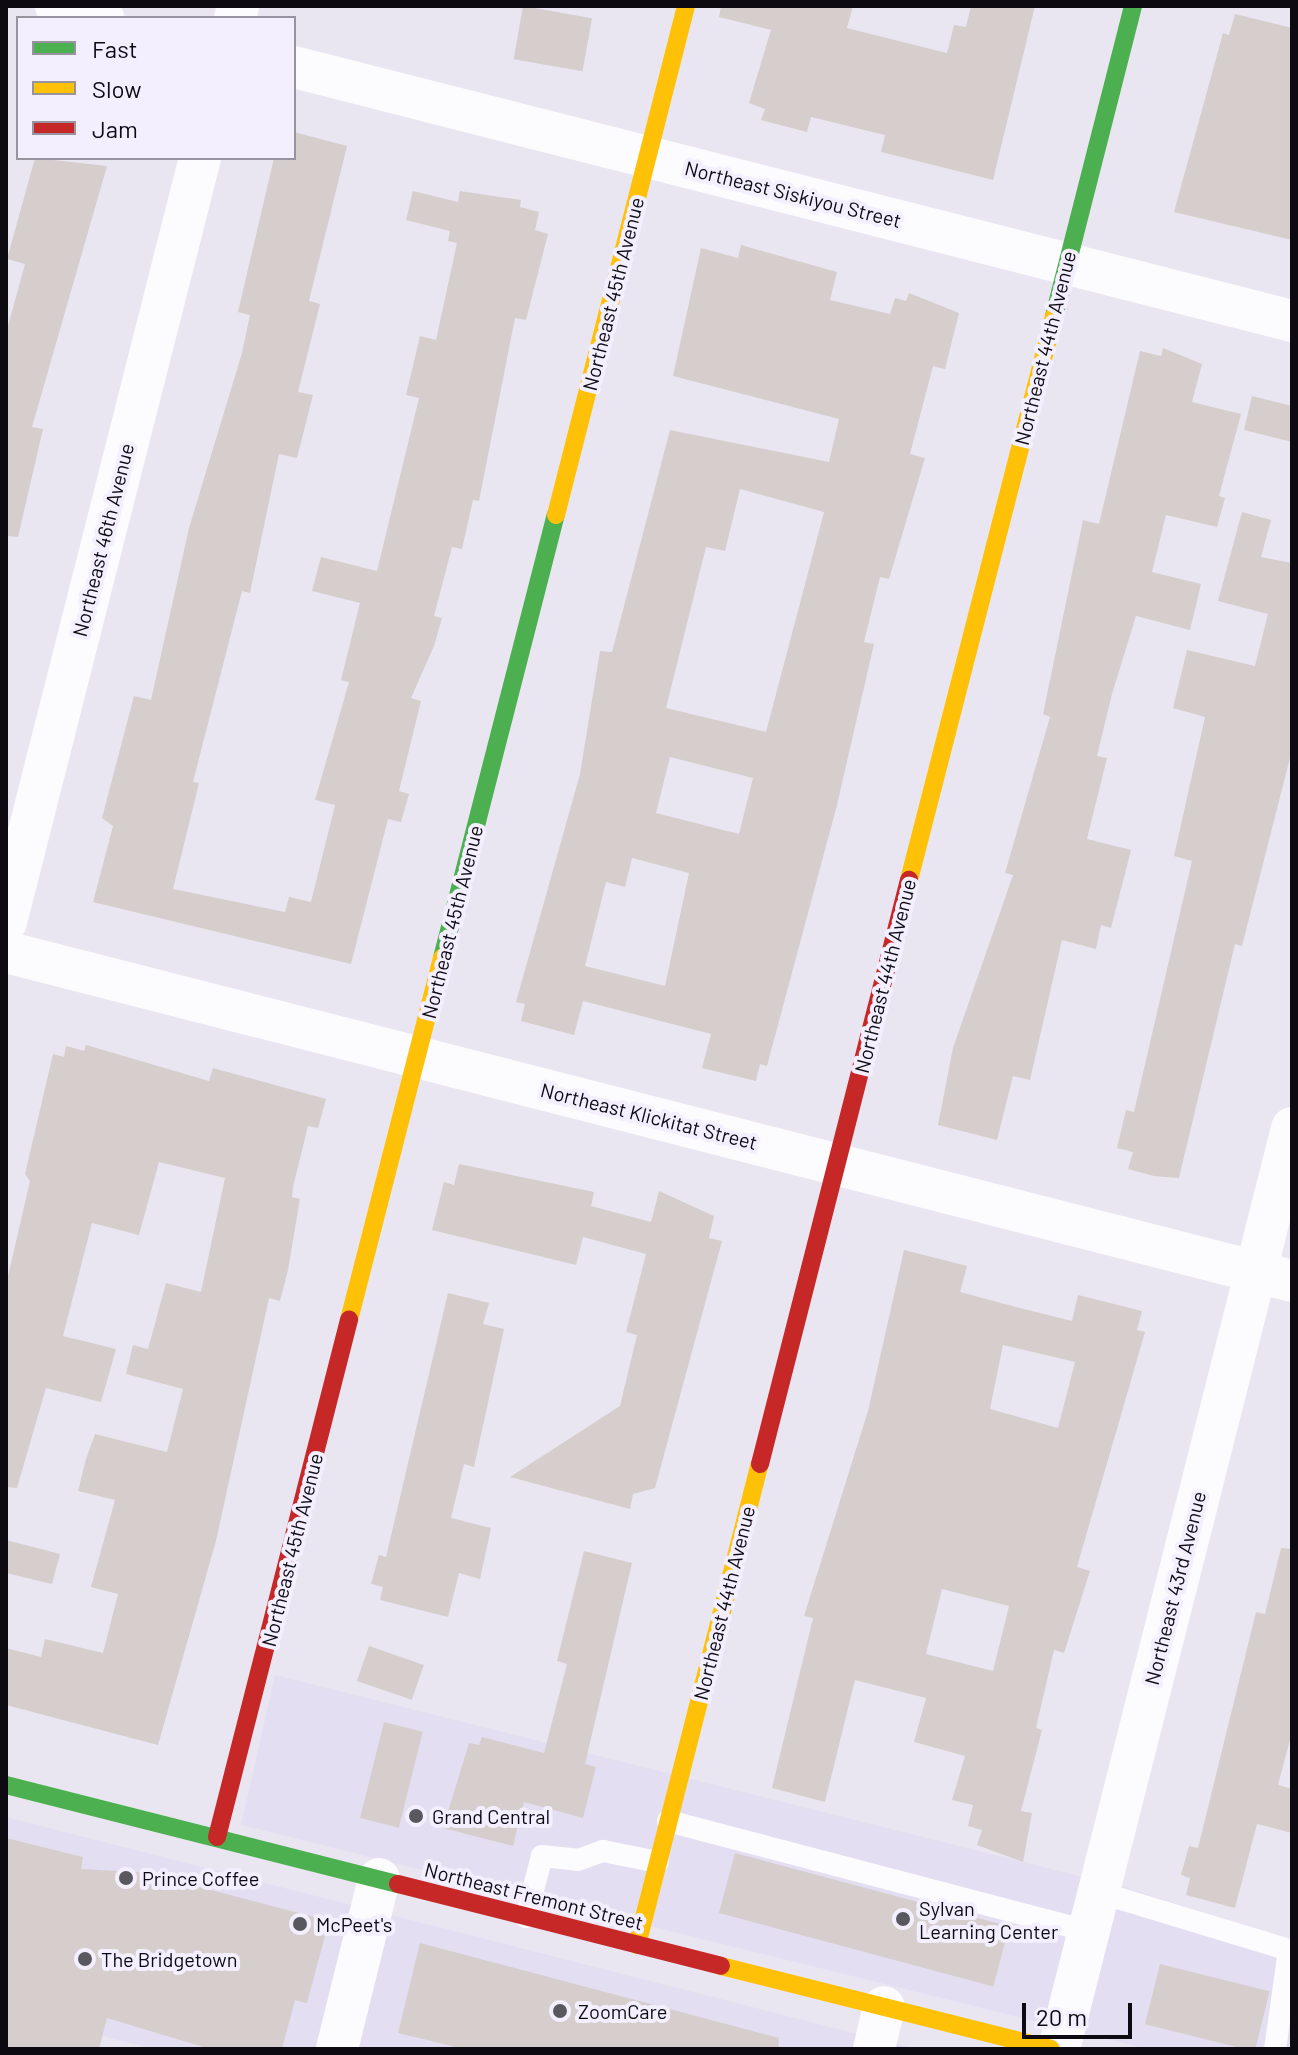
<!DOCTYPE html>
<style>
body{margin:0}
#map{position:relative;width:1298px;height:2055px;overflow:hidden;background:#e9e6f1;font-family:Barlow,sans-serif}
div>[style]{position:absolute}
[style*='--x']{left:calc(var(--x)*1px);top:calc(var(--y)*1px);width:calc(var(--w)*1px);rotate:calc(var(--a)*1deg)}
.built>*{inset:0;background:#e4def2}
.building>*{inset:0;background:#d5cecc;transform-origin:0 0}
.lane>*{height:22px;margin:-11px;padding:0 11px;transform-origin:11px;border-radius:11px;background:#fcfbfd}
.street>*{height:42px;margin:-21px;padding:0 21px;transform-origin:21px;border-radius:21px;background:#fcfbfd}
.fast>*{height:18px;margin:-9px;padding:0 9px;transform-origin:9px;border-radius:9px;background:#4caf50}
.slow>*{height:18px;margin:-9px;padding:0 9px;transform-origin:9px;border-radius:9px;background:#ffc107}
.jam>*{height:18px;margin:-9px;padding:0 9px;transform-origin:9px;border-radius:9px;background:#c62828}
.dots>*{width:22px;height:22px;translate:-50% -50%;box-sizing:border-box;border:4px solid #f3efff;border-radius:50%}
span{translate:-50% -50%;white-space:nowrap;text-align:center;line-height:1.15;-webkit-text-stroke:8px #f3efff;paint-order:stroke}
.street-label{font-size:20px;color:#0d0b11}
.poi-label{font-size:20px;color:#0d0b11}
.left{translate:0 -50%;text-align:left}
.frame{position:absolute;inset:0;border:8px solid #0d0b11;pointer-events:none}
.legend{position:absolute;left:16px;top:16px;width:280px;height:144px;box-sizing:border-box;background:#f3efff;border:2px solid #9794a0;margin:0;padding:10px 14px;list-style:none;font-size:24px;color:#0d0b11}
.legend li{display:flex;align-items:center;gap:16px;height:40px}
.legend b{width:40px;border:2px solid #9794a0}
.scale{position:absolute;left:1022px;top:2003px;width:110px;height:36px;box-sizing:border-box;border:4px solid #0d0b11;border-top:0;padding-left:10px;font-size:24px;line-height:28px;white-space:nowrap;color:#0d0b11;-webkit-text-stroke:6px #f3efff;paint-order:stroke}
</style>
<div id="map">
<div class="built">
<div style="clip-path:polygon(275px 1675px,1127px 1888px,1292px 1940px,1292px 2049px,1148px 2049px,241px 1825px)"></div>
<div style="clip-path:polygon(6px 1817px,917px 2049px,154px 2049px,6px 2012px)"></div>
</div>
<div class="building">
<div style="left:523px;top:6px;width:70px;height:54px;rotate:10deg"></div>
<div style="clip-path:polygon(721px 6px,853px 6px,847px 28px,947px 53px,954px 25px,966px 27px,971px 6px,1035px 6px,993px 180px,881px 152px,885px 135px,811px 117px,807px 132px,761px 120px,765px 109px,749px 103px,771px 30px,719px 17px)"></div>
<div style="clip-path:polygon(1235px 14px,1292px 28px,1292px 240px,1174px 212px,1223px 33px,1229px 35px)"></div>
<div style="clip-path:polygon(294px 132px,347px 146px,309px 301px,320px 304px,298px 392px,313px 395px,297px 458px,279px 454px,250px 593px,242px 591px,193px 782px,199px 783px,173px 889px,285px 912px,289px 897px,311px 902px,335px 805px,315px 800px,349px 682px,341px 680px,360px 603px,312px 591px,321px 557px,377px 571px,419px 398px,406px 395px,420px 336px,436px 340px,457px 243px,448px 241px,450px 231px,406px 220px,413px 191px,458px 202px,460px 191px,521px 200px,520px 207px,539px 212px,535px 230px,548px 234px,526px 320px,515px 318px,479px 501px,473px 500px,462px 549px,452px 547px,434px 616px,442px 618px,434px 646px,411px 698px,421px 701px,399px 791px,409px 794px,401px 822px,388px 819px,351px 964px,93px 902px,113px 826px,102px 818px,134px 696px,151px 700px,189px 528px,242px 353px,250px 315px,238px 312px,274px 158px,294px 158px)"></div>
<div style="clip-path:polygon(35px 158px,107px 166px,32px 427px,43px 429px,18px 537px,6px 536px,6px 333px,25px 264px,7px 259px)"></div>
<div style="clip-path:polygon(evenodd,741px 245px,837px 272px,830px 300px,890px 314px,895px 298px,906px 301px,909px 293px,959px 313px,945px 369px,933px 366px,910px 454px,925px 458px,889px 579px,880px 577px,864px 642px,874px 644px,837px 805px,767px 1066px,760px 1064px,756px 1081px,702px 1068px,711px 1034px,583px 1001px,574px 1035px,521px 1021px,525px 1004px,516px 1002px,580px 774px,600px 651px,612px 652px,670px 430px,829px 462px,839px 419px,673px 376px,701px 248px,738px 258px,741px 245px,740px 489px,824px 512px,766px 732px,666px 708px,706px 547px,725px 551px,740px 489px,741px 245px,670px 757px,753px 778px,739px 834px,656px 813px,670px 757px,741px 245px,632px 858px,689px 873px,665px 986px,585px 966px,606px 882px,625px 887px,632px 858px)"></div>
<div style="clip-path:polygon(1163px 348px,1202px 364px,1192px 402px,1241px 414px,1219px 496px,1225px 498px,1217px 527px,1166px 515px,1152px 572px,1201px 584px,1190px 630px,1136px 616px,1112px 694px,1097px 756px,1107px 758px,1087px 839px,1131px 850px,1111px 928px,1101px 925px,1096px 949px,1062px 940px,1030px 1080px,1013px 1076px,997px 1140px,938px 1125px,953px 1048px,1013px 875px,1005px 873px,1050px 717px,1043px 714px,1083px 520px,1099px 524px,1140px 351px,1161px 356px)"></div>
<div style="clip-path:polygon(1252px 396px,1292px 406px,1292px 442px,1244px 430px)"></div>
<div style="clip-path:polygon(1242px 512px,1271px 520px,1261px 557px,1292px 563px,1292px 750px,1242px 946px,1235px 944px,1179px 1178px,1154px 1176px,1128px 1169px,1133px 1152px,1117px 1148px,1126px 1110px,1134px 1112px,1192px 861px,1174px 856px,1205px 717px,1173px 708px,1187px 650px,1255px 666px,1268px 614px,1218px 601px)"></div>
<div style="clip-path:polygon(86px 1045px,209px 1081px,213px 1068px,326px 1099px,318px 1128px,308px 1126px,293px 1187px,292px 1197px,300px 1199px,288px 1270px,280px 1301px,269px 1298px,216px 1541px,158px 1745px,6px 1705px,6px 1648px,41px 1657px,45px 1639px,103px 1653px,118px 1594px,91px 1587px,115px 1500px,78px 1491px,86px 1459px,95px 1434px,167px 1452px,183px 1389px,126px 1374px,133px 1345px,148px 1349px,166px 1283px,201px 1292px,225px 1178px,159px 1162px,139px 1235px,92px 1223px,63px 1336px,116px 1349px,101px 1402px,46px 1388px,17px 1488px,6px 1487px,6px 1285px,30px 1181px,25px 1174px,53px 1054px,64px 1057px,66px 1046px,84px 1051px)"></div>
<div style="clip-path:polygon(459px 1164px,594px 1192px,591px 1206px,651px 1222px,659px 1191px,714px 1216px,709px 1238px,722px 1241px,655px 1488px,633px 1494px,630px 1509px,510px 1477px,620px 1406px,637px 1335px,626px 1332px,646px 1254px,583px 1237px,576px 1265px,432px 1230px,444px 1182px,454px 1185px)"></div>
<div style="clip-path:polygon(evenodd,904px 1250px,967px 1266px,960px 1292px,1016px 1307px,1072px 1321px,1078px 1295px,1142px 1311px,1137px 1330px,1145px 1332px,1077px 1567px,1090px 1571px,1064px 1653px,1054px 1650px,1036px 1728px,1042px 1730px,1021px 1811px,1032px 1813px,1023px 1862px,977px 1845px,982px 1830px,968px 1826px,973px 1805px,952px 1800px,965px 1756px,914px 1742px,926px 1698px,855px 1680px,825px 1802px,772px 1788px,813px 1618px,804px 1616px,868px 1411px,904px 1250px,1003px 1345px,1075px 1362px,1058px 1428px,990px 1409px,1003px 1345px,904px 1250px,942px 1589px,1009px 1606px,993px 1671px,926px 1654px,942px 1589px)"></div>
<div style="clip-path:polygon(448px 1293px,489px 1303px,483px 1324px,504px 1329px,474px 1467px,464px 1464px,451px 1518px,491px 1528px,480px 1579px,459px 1573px,448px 1617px,380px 1600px,383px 1587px,371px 1584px,379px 1555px,386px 1557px)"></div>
<div style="clip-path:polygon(6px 1540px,60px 1554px,52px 1584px,6px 1573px)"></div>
<div style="clip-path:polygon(1281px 1548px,1292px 1549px,1292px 1732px,1278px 1785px,1292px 1789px,1292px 1833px,1257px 1824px,1235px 1908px,1186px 1895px,1190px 1878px,1181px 1875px,1189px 1846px,1198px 1848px,1256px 1612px,1265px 1614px)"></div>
<div style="clip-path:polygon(584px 1551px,632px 1563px,585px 1764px,596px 1767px,583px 1818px,524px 1802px,513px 1846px,443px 1828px,469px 1743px,479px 1745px,482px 1737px,544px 1753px,567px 1664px,557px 1661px)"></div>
<div style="left:369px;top:1646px;width:58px;height:37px;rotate:19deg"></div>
<div style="left:384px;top:1722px;width:40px;height:99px;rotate:14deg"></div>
<div style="clip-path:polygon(6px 1838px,83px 1857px,81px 1869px,154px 1873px,151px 1882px,192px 1885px,329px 1921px,307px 2003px,295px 2000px,282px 2049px,210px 2049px,107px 2018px,99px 2049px,6px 2049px)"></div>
<div style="left:735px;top:1853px;width:284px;height:62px;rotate:15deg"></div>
<div style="clip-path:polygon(420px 1943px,779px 2038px,778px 2049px,464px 2049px,398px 2033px)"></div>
<div style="left:1160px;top:1964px;width:113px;height:62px;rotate:14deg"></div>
</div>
<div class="lane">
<div style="--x:668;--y:1821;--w:434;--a:14.7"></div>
<div style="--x:1098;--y:1892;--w:200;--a:16.9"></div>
<div style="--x:1289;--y:1950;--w:100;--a:98"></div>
<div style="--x:526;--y:1917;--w:63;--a:-75.3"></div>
<div style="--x:542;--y:1856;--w:36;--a:6"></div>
<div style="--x:578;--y:1860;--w:27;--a:-20"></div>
<div style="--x:603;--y:1851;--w:56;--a:11.3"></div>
</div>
<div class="street">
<div style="--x:56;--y:6;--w:49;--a:14.3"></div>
<div style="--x:235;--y:18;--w:12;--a:-76"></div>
<div style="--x:294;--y:67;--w:1030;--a:14.28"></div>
<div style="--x:6;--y:922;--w:788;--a:-75.75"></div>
<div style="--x:6;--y:952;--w:1327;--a:14.35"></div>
<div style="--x:337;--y:2049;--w:175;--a:-76.1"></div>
<div style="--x:874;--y:2049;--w:43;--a:-76.6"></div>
<div style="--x:1059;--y:2049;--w:950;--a:-75.8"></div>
</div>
<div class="fast">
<div style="--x:1054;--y:316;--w:320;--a:-75.7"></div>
<div style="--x:442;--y:958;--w:457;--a:-75.6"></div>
<div style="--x:6;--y:1785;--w:404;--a:14.2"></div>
</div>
<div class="slow">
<div style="--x:556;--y:515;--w:525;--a:-75.67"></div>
<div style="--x:909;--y:880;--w:582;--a:-75.58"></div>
<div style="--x:349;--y:1320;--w:374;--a:-75.6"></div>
<div style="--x:637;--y:1945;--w:496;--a:-75.7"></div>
<div style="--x:721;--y:1966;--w:340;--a:14.1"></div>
</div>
<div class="jam">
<div style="--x:760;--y:1464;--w:603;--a:-75.69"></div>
<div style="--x:217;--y:1837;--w:534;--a:-75.68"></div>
<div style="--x:398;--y:1884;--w:333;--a:14.2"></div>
</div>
<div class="dots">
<div style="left:416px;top:1816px;background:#5a585f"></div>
<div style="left:126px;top:1878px;background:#5a585f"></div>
<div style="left:903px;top:1919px;background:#5a585f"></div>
<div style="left:300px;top:1924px;background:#5a585f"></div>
<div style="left:85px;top:1959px;background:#5a585f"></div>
<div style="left:560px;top:2011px;background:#5a585f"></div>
</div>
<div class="street-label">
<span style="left:793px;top:194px;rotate:14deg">Northeast Siskiyou Street</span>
<span style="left:613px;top:294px;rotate:-76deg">Northeast 45th Avenue</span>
<span style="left:1045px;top:348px;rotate:-76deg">Northeast 44th Avenue</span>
<span style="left:103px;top:540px;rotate:-76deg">Northeast 46th Avenue</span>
<span style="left:452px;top:922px;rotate:-76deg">Northeast 45th Avenue</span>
<span style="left:885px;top:976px;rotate:-76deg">Northeast 44th Avenue</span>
<span style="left:649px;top:1116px;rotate:14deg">Northeast Klickitat Street</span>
<span style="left:292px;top:1550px;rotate:-76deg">Northeast 45th Avenue</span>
<span style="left:1175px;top:1588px;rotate:-76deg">Northeast 43rd Avenue</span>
<span style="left:724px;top:1603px;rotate:-76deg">Northeast 44th Avenue</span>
<span style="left:534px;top:1896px;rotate:14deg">Northeast Fremont Street</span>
</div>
<div class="poi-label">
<span class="left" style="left:432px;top:1816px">Grand Central</span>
<span class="left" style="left:142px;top:1878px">Prince Coffee</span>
<span class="left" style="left:919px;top:1920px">Sylvan<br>Learning Center</span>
<span class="left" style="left:316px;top:1924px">McPeet's</span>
<span class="left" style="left:101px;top:1959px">The Bridgetown</span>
<span class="left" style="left:578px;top:2011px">ZoomCare</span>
</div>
<div class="frame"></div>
<ul class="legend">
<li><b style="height:10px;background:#4caf50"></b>Fast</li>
<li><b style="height:10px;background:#ffc107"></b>Slow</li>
<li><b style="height:10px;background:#c62828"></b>Jam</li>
</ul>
<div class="scale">20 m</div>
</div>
